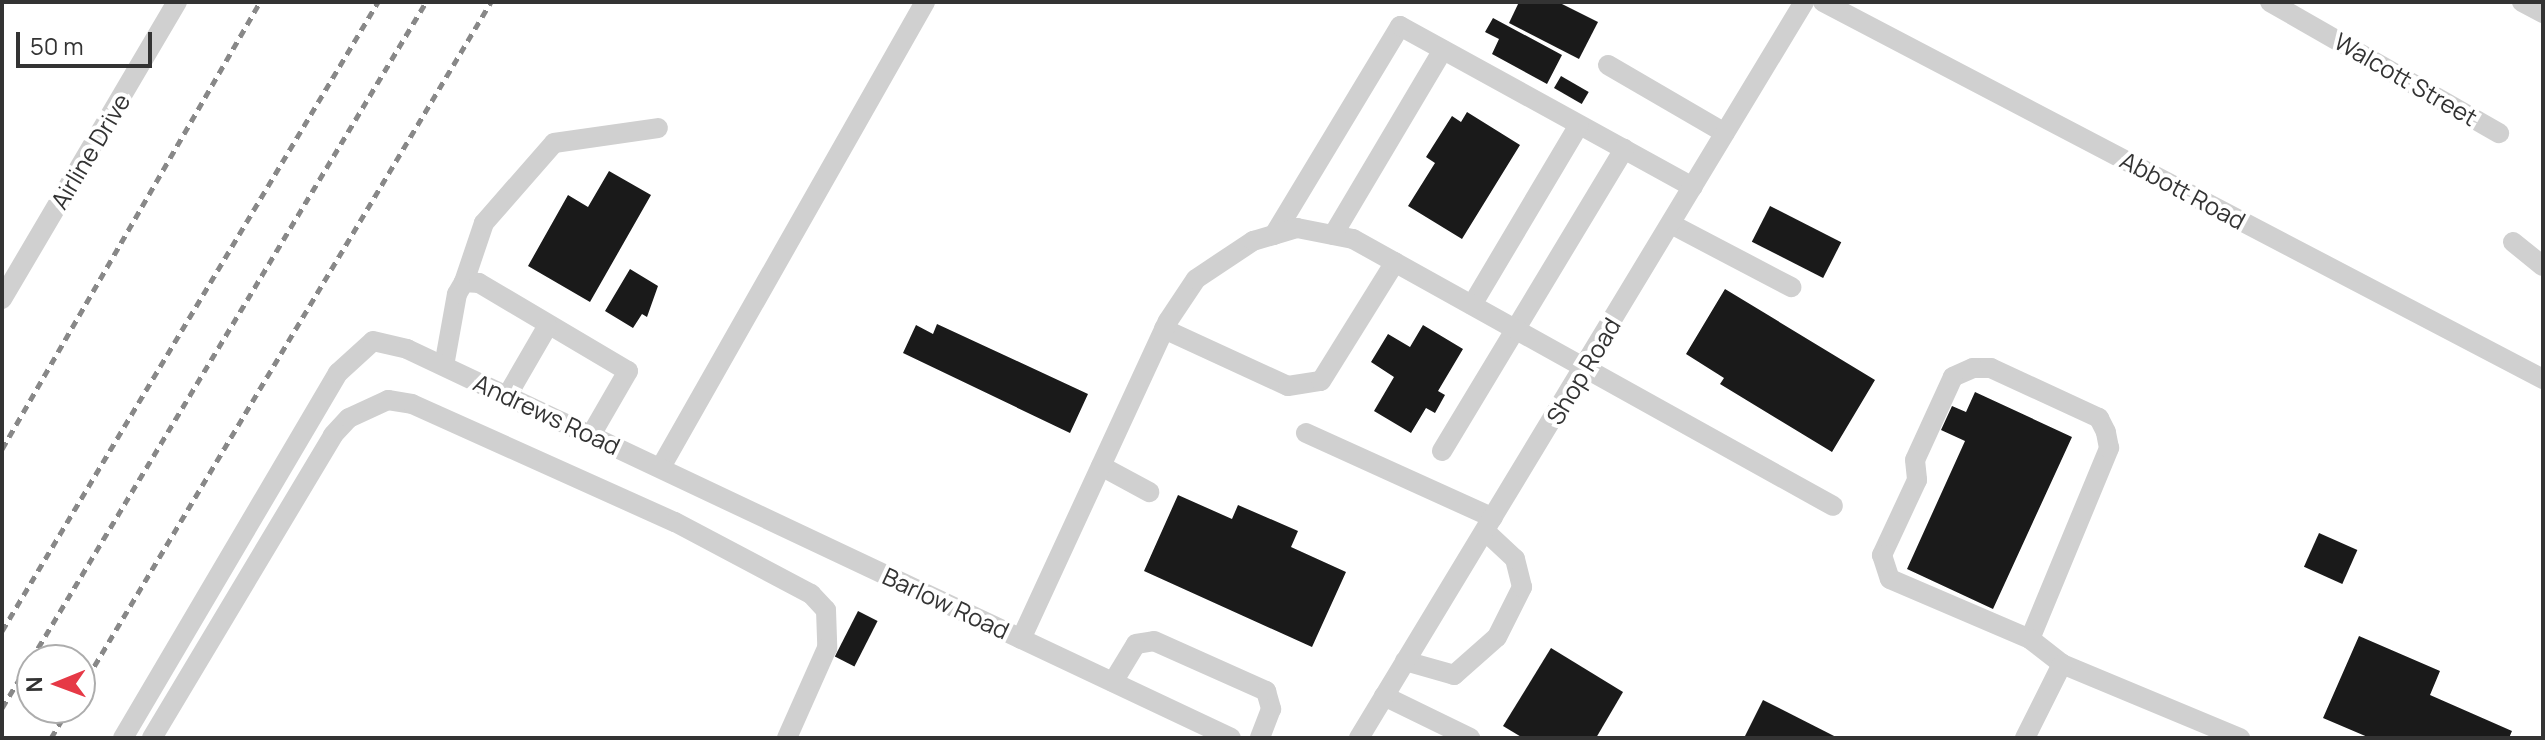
<!DOCTYPE html>
<style>
body{margin:0}
#map{position:relative;width:2545px;height:740px;overflow:hidden;background:#fff;font-family:Manrope,sans-serif}
div>[style]{position:absolute}
[style*='--x']{left:calc(var(--x)*1px);top:calc(var(--y)*1px);width:calc(var(--w)*1px);rotate:calc(var(--a)*1deg)}
.building>*{inset:0;background:#1a1a1a;transform-origin:0 0}
.minor>*{height:20px;margin:-10px;padding:0 10px;transform-origin:10px;border-radius:10px;background:#d0d0d0}
.rail>*{height:5px;margin-top:-2.5px;transform-origin:0;background:repeating-linear-gradient(90deg,#888 0 8px,transparent 0 14px)}
span{translate:-50% -50%;white-space:nowrap;text-align:center;line-height:1.15;-webkit-text-stroke:8px #fff;paint-order:stroke}
.street-label{font-size:24px;color:#333}
.frame{position:absolute;inset:0;border:4px solid #333;pointer-events:none}
.north{position:absolute;left:16px;top:644px;width:80px;height:80px;box-sizing:border-box;background:#fff;border:2px solid #adadad;border-radius:50%;rotate:269deg;font-size:22px;font-weight:700;line-height:32px;text-align:center;color:#333}
.north::after{content:'';display:block;margin:auto;width:28px;height:36px;background:#e63946;clip-path:polygon(50% 0,100% 100%,50% 72%,0 100%)}
.scale{position:absolute;left:16px;top:32px;width:136px;height:36px;box-sizing:border-box;border:4px solid #333;border-top:0;padding-left:10px;font-size:24px;line-height:28px;white-space:nowrap;color:#333;-webkit-text-stroke:6px #fff;paint-order:stroke}
</style>
<div id="map">
<div class="building">
<div style="clip-path:polygon(1519px 2px,1558px 2px,1598px 22px,1579px 59px,1509px 23px)"></div>
<div style="clip-path:polygon(1493px 18px,1562px 55px,1547px 84px,1492px 54px,1499px 39px,1485px 32px)"></div>
<div style="left:1561px;top:76px;width:32px;height:14px;rotate:30deg"></div>
<div style="clip-path:polygon(1467px 112px,1520px 145px,1462px 239px,1408px 206px,1435px 163px,1426px 157px,1452px 116px,1461px 122px)"></div>
<div style="clip-path:polygon(609px 171px,651px 195px,590px 302px,528px 266px,568px 195px,588px 207px)"></div>
<div style="left:1770px;top:206px;width:80px;height:40px;rotate:27deg"></div>
<div style="clip-path:polygon(630px 269px,658px 286px,647px 317px,642px 314px,633px 328px,605px 311px)"></div>
<div style="clip-path:polygon(1725px 289px,1875px 380px,1832px 452px,1720px 384px,1724px 378px,1686px 354px)"></div>
<div style="clip-path:polygon(937px 324px,1088px 394px,1070px 433px,903px 353px,916px 325px,933px 334px)"></div>
<div style="clip-path:polygon(1423px 325px,1463px 349px,1438px 391px,1445px 395px,1435px 413px,1426px 408px,1411px 433px,1374px 411px,1394px 377px,1371px 362px,1388px 334px,1410px 347px)"></div>
<div style="clip-path:polygon(1975px 392px,2072px 437px,1993px 609px,1907px 569px,1965px 441px,1941px 430px,1952px 406px,1966px 412px)"></div>
<div style="clip-path:polygon(1178px 495px,1232px 519px,1238px 505px,1298px 531px,1291px 547px,1346px 572px,1312px 647px,1144px 571px)"></div>
<div style="left:2319px;top:533px;width:42px;height:37px;rotate:24deg"></div>
<div style="left:858px;top:611px;width:22px;height:51px;rotate:27deg"></div>
<div style="clip-path:polygon(2359px 636px,2440px 671px,2430px 695px,2512px 731px,2509px 738px,2370px 738px,2323px 718px)"></div>
<div style="clip-path:polygon(1551px 648px,1623px 692px,1596px 738px,1523px 738px,1503px 726px)"></div>
<div style="clip-path:polygon(1763px 700px,1838px 738px,1744px 738px)"></div>
</div>
<div class="minor">
<div style="--x:1823;--y:2;--w:813;--a:27.64"></div>
<div style="--x:2270;--y:2;--w:264;--a:29.8"></div>
<div style="--x:2522;--y:2;--w:24;--a:28"></div>
<div style="--x:1608;--y:65;--w:135;--a:30.2"></div>
<div style="--x:1671;--y:224;--w:136;--a:27.7"></div>
<div style="--x:1274;--y:235;--w:244;--a:-58.9"></div>
<div style="--x:1400;--y:26;--w:334;--a:28.8"></div>
<div style="--x:1333;--y:235;--w:215;--a:-59.3"></div>
<div style="--x:2513;--y:242;--w:38;--a:39"></div>
<div style="--x:464;--y:282;--w:62;--a:-71.3"></div>
<div style="--x:484;--y:223;--w:106;--a:-48.8"></div>
<div style="--x:554;--y:143;--w:105;--a:-8.2"></div>
<div style="--x:2;--y:299;--w:345;--a:-59.5"></div>
<div style="--x:1472;--y:305;--w:209;--a:-59.3"></div>
<div style="--x:1164;--y:329;--w:136;--a:24.7"></div>
<div style="--x:1288;--y:386;--w:33;--a:-9"></div>
<div style="--x:1321;--y:381;--w:140;--a:-58.1"></div>
<div style="--x:444;--y:366;--w:73;--a:-79.8"></div>
<div style="--x:457;--y:294;--w:14;--a:-60"></div>
<div style="--x:464;--y:282;--w:15;--a:4"></div>
<div style="--x:479;--y:283;--w:173;--a:30.6"></div>
<div style="--x:628;--y:371;--w:74;--a:120"></div>
<div style="--x:507;--y:396;--w:80;--a:-59.9"></div>
<div style="--x:1306;--y:433;--w:205;--a:24.4"></div>
<div style="--x:1442;--y:451;--w:353;--a:-58.9"></div>
<div style="--x:1101;--y:466;--w:55;--a:28.4"></div>
<div style="--x:661;--y:467;--w:535;--a:-60.41"></div>
<div style="--x:1021;--y:639;--w:350;--a:-65.2"></div>
<div style="--x:1168;--y:321;--w:50;--a:-56.3"></div>
<div style="--x:1196;--y:279;--w:69;--a:-33.7"></div>
<div style="--x:1253;--y:241;--w:46;--a:-16.5"></div>
<div style="--x:1297;--y:228;--w:57;--a:11.1"></div>
<div style="--x:1353;--y:239;--w:549;--a:29.08"></div>
<div style="--x:2030;--y:639;--w:207;--a:-67.5"></div>
<div style="--x:2109;--y:448;--w:16;--a:-101"></div>
<div style="--x:2106;--y:432;--w:16;--a:-117"></div>
<div style="--x:2099;--y:418;--w:119;--a:-155.2"></div>
<div style="--x:1991;--y:368;--w:18;--a:180"></div>
<div style="--x:1973;--y:368;--w:22;--a:156"></div>
<div style="--x:1953;--y:377;--w:91;--a:114.6"></div>
<div style="--x:1915;--y:460;--w:20;--a:84"></div>
<div style="--x:1917;--y:480;--w:83;--a:115"></div>
<div style="--x:1882;--y:555;--w:25;--a:72"></div>
<div style="--x:1890;--y:579;--w:152;--a:23.2"></div>
<div style="--x:2030;--y:639;--w:41;--a:38"></div>
<div style="--x:2062;--y:664;--w:193;--a:22.6"></div>
<div style="--x:1405;--y:661;--w:51;--a:15.9"></div>
<div style="--x:1454;--y:675;--w:57;--a:-41.5"></div>
<div style="--x:1497;--y:637;--w:56;--a:-63.4"></div>
<div style="--x:1522;--y:587;--w:29;--a:-104"></div>
<div style="--x:1515;--y:559;--w:41;--a:-137"></div>
<div style="--x:1113;--y:682;--w:44;--a:-58.8"></div>
<div style="--x:1136;--y:644;--w:18;--a:-9"></div>
<div style="--x:1154;--y:641;--w:123;--a:24.1"></div>
<div style="--x:1266;--y:691;--w:19;--a:74"></div>
<div style="--x:1271;--y:709;--w:31;--a:111"></div>
<div style="--x:1384;--y:696;--w:96;--a:26"></div>
<div style="--x:123;--y:738;--w:424;--a:-59.5"></div>
<div style="--x:338;--y:373;--w:47;--a:-42.4"></div>
<div style="--x:373;--y:341;--w:35;--a:13"></div>
<div style="--x:407;--y:349;--w:911;--a:25.27"></div>
<div style="--x:152;--y:738;--w:353;--a:-59.1"></div>
<div style="--x:333;--y:435;--w:23;--a:-47"></div>
<div style="--x:349;--y:418;--w:43;--a:-24.8"></div>
<div style="--x:388;--y:400;--w:24;--a:9"></div>
<div style="--x:412;--y:404;--w:288;--a:24.2"></div>
<div style="--x:675;--y:522;--w:154;--a:27.9"></div>
<div style="--x:811;--y:594;--w:22;--a:47"></div>
<div style="--x:826;--y:610;--w:38;--a:88"></div>
<div style="--x:827;--y:648;--w:98;--a:114"></div>
<div style="--x:1359;--y:738;--w:860;--a:-58.84"></div>
<div style="--x:2025;--y:738;--w:83;--a:-63.4"></div>
</div>
<div class="rail">
<div style="--x:2;--y:449;--w:516;--a:-60.01"></div>
<div style="--x:2;--y:631;--w:733;--a:-59.13"></div>
<div style="--x:80;--y:690;--w:801;--a:-59.15"></div>
<div style="--x:2;--y:708;--w:824;--a:-59.01"></div>
<div style="--x:51;--y:738;--w:35;--a:-59"></div>
</div>
<div class="street-label">
<span style="left:2406px;top:79px;rotate:30deg">Walcott Street</span>
<span style="left:90px;top:151px;rotate:-59deg">Airline Drive</span>
<span style="left:2183px;top:190px;rotate:28deg">Abbott Road</span>
<span style="left:1583px;top:371px;rotate:-59deg">Shop Road</span>
<span style="left:547px;top:414px;rotate:25deg">Andrews Road</span>
<span style="left:946px;top:603px;rotate:25deg">Barlow Road</span>
</div>
<div class="frame"></div>
<div class="north">N</div>
<div class="scale">50 m</div>
</div>
